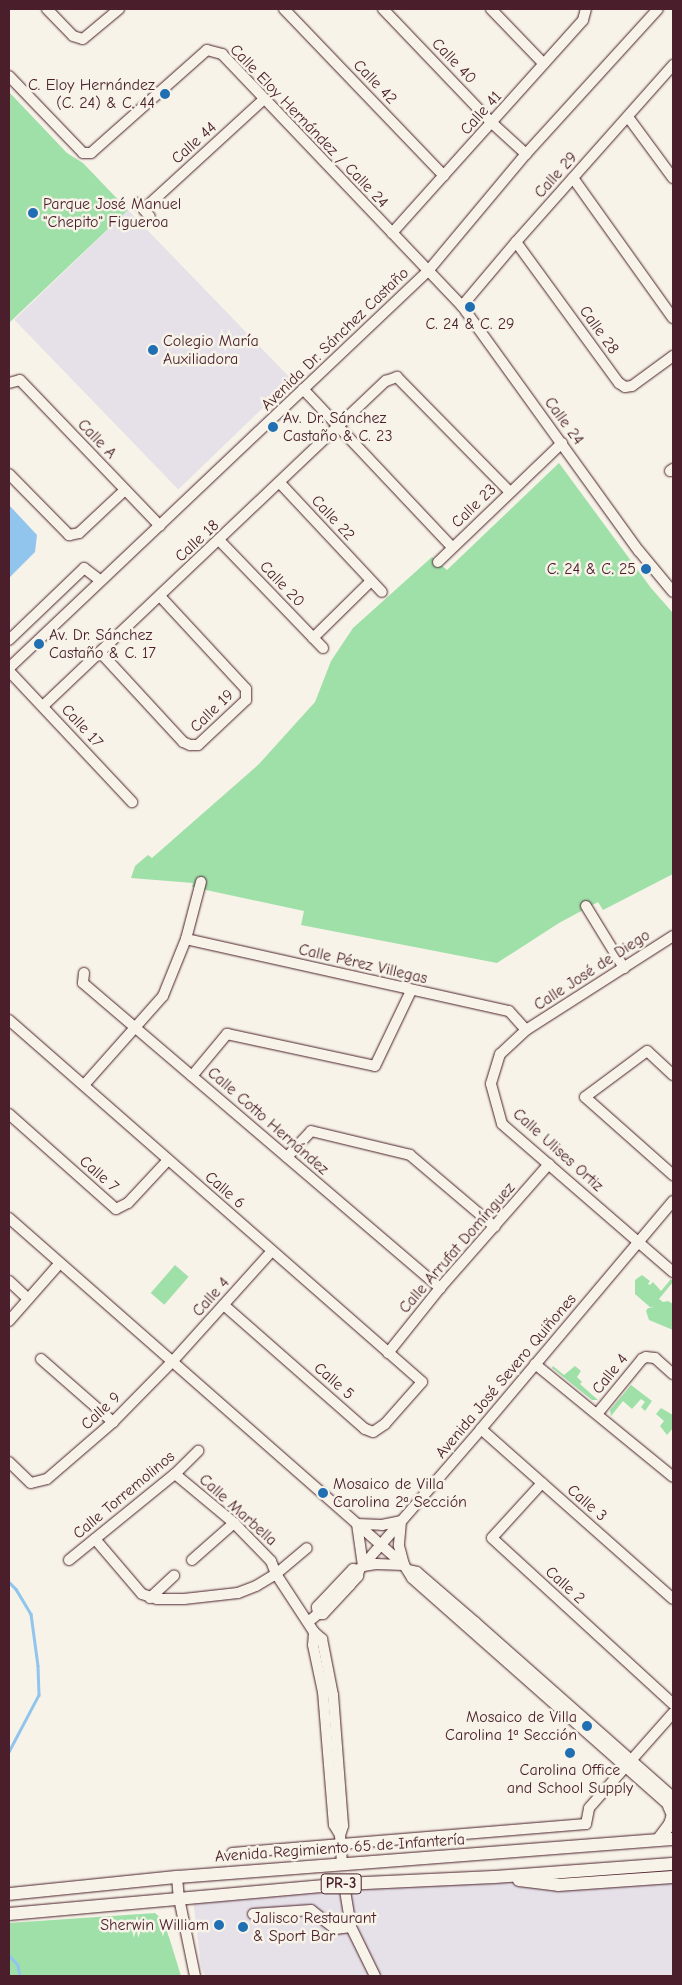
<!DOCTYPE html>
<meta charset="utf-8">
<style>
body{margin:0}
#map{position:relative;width:682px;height:1985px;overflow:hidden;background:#f7f3e8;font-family:"Comic Neue",sans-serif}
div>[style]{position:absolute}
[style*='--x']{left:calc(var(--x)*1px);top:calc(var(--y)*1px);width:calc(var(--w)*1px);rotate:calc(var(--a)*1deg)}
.built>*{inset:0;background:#e6e1e8;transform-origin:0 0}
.green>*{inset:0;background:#9fe0a9;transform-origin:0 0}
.water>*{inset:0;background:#92c5ee}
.stream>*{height:2.5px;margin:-1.25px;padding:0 1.25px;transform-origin:1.25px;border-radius:1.25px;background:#92c5ee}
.roads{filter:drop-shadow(0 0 1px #4a1f2b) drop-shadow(0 0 1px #4a1f2b)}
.minor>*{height:10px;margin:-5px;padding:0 5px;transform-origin:5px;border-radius:5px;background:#f7f3e8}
.major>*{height:12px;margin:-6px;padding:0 6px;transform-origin:6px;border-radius:6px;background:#f7f3e8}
.dots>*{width:14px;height:14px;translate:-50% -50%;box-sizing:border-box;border:2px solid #f7f3e8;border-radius:50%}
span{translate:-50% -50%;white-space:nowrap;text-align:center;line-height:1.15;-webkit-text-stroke:5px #f7f3e8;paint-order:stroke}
.shield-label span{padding:1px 4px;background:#f7f3e8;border:1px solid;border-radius:4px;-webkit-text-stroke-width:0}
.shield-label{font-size:15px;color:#4a1f2b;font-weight:700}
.street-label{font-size:16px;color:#4a1f2b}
.poi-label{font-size:16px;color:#4a1f2b}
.right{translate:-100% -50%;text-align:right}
.left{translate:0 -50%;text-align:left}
.frame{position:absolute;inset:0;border:10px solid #4a1f2b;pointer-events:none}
</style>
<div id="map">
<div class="built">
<div style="left:128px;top:210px;width:236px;height:158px;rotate:46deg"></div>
<div style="clip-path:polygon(673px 1862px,673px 1976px,205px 1976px,201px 1967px,193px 1899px)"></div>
</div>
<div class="green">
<div style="clip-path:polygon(9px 92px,67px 153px,83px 163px,128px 210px,9px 323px)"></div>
<div style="clip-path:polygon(559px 463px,651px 588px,673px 613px,673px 874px,603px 910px,598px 902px,559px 923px,497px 963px,301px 925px,304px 911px,192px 887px,193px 883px,131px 878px,135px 866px,148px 855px,152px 858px,259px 764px,315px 702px,331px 661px,353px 628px,432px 557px,447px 570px)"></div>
<div style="left:175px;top:1265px;width:18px;height:37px;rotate:41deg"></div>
<div style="clip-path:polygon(642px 1275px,650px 1281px,648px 1284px,650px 1285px,653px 1282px,661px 1291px,671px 1279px,673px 1282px,659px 1299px,663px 1302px,668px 1301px,673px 1304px,673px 1330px,649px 1320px,646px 1311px,648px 1308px,652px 1308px,653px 1306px,651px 1308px,635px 1294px,635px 1280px)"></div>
<div style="clip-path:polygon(553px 1366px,564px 1375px,575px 1366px,581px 1371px,577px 1377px,582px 1382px,580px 1384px,598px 1400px,592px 1400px,552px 1368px)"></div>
<div style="clip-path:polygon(631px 1385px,652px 1401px,645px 1411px,641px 1407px,645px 1402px,641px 1399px,632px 1409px,623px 1401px,611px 1416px,610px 1410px)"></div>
<div style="clip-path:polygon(661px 1408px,673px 1415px,673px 1428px,667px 1435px,660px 1426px,664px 1421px,656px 1414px)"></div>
<div style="clip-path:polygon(155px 1913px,164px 1921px,181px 1976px,9px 1976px,9px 1923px)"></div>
</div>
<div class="water">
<div style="clip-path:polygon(9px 505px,37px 535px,35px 552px,9px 578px)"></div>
</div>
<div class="stream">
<div style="--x:9;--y:1582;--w:10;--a:45"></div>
<div style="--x:16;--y:1589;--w:29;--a:59"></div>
<div style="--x:31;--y:1614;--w:52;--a:82.3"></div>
<div style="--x:38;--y:1666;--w:29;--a:88"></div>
<div style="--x:39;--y:1695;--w:64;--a:117.8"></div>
<div style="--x:9;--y:1955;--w:13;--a:48"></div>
<div style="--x:18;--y:1965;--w:11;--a:80"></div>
</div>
<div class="roads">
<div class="minor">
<div style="--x:47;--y:9;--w:37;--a:46"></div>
<div style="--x:73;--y:36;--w:10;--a:17"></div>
<div style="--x:83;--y:39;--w:47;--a:-39.8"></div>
<div style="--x:284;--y:9;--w:231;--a:46.2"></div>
<div style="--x:383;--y:9;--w:158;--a:46.3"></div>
<div style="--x:492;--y:123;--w:46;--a:42.4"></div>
<div style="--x:491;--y:9;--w:76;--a:46.1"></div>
<div style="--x:9;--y:76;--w:107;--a:46.1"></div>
<div style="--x:83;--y:153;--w:8;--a:0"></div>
<div style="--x:91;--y:153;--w:155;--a:-41.6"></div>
<div style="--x:207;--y:50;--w:16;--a:15"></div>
<div style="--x:222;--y:54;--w:348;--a:46.4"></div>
<div style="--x:462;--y:306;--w:302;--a:54.2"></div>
<div style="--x:639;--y:551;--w:53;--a:50.3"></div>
<div style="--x:628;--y:117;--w:76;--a:53.6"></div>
<div style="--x:573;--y:178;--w:172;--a:54.5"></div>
<div style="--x:138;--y:203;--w:18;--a:49"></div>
<div style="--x:144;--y:209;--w:163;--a:-42.5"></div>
<div style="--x:392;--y:233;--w:286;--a:-48.1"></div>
<div style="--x:583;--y:20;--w:11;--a:-75"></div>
<div style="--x:516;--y:242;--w:175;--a:53.9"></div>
<div style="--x:619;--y:383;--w:7;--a:34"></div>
<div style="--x:625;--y:387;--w:7;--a:-8"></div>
<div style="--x:632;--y:386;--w:51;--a:-36.2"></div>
<div style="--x:462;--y:306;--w:84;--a:-49.8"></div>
<div style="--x:516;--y:242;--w:237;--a:-48.4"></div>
<div style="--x:9;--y:383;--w:11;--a:-15"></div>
<div style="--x:20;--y:380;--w:202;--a:46.2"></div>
<div style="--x:303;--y:389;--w:217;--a:46.7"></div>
<div style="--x:670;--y:471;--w:4;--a:-34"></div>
<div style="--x:9;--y:474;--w:86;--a:45.5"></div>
<div style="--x:69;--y:535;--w:10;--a:-11"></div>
<div style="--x:79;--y:533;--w:63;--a:-43.1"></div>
<div style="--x:280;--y:483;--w:149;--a:46.9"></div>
<div style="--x:219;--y:540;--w:150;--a:46.1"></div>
<div style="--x:438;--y:562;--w:172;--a:-43.8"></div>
<div style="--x:313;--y:638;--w:81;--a:-44.5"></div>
<div style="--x:9;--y:640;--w:104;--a:-43.8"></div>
<div style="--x:84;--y:568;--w:21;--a:37"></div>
<div style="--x:101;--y:653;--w:121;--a:47.3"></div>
<div style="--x:183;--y:742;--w:8;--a:23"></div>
<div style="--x:190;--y:745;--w:8;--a:0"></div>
<div style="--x:198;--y:745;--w:66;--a:-43.2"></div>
<div style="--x:246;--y:700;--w:11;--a:-90"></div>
<div style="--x:246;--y:689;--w:127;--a:-132.8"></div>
<div style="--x:9;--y:668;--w:577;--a:-43.46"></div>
<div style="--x:428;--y:271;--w:153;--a:-50.1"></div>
<div style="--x:526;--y:154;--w:196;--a:-47.7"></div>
<div style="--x:9;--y:671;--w:180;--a:46.8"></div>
<div style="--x:43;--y:706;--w:473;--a:-43.5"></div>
<div style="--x:386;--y:381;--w:12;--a:-20"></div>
<div style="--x:397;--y:377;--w:161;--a:45.5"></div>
<div style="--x:586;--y:906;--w:73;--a:58.5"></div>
<div style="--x:673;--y:936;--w:174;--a:147.4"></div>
<div style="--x:526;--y:1030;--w:35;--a:137"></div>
<div style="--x:500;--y:1054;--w:31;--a:107"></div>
<div style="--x:491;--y:1084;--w:41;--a:74.6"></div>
<div style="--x:502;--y:1124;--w:226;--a:40.9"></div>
<div style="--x:186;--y:939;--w:331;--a:12.6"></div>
<div style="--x:509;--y:1011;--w:25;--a:48"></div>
<div style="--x:84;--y:973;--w:10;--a:96"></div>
<div style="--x:83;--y:983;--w:470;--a:40.5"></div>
<div style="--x:9;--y:1020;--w:549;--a:41.23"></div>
<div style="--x:422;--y:1382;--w:56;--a:131.4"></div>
<div style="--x:385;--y:1424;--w:14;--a:146"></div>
<div style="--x:373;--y:1432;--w:9;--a:-159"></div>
<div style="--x:365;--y:1429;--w:188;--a:-138.7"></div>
<div style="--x:673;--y:1075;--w:35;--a:-137"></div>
<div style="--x:647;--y:1051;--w:77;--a:143.4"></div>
<div style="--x:585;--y:1097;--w:118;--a:41.6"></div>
<div style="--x:192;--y:1076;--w:55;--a:-50.2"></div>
<div style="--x:227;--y:1034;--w:151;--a:12.2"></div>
<div style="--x:375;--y:1066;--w:83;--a:-64.4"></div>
<div style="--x:84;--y:1085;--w:119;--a:-48.4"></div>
<div style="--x:163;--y:996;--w:61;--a:-68"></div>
<div style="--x:186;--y:939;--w:59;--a:-75.3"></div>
<div style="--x:9;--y:1114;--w:143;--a:41.6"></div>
<div style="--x:116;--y:1209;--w:13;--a:-27"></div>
<div style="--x:128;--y:1203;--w:59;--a:-47.1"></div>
<div style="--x:287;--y:1157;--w:35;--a:-47"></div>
<div style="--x:311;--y:1131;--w:102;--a:13.6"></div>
<div style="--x:410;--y:1155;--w:111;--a:40.3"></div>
<div style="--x:9;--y:1218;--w:526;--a:41.3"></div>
<div style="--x:404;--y:1565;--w:15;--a:58"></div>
<div style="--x:412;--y:1578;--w:349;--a:41.5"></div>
<div style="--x:9;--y:1281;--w:26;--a:43"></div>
<div style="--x:9;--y:1321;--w:77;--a:-48.7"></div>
<div style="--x:388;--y:1353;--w:83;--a:-51.3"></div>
<div style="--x:440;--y:1288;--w:165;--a:-48.7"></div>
<div style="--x:41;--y:1359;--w:96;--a:41.2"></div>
<div style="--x:535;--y:1364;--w:178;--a:39.3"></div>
<div style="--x:597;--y:1414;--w:71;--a:-50.7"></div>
<div style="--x:642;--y:1359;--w:4;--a:-27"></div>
<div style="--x:646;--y:1357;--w:9;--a:6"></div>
<div style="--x:655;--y:1358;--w:24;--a:42"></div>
<div style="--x:481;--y:1429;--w:256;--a:41.5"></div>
<div style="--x:9;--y:1462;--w:30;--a:44"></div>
<div style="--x:31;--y:1483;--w:16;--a:-14"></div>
<div style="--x:47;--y:1479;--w:87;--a:-40.8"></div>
<div style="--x:113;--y:1422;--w:84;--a:-45.5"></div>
<div style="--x:172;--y:1362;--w:149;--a:-48"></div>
<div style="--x:175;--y:1474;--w:77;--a:39.7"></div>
<div style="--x:234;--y:1523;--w:53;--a:45.8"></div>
<div style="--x:271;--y:1561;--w:14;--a:69"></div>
<div style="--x:276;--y:1574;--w:69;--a:56.8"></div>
<div style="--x:314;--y:1632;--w:11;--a:41"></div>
<div style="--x:322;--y:1639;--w:57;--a:78.9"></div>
<div style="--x:333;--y:1695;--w:131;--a:85.6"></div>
<div style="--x:343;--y:1826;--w:9;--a:108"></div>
<div style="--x:340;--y:1835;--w:29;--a:86"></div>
<div style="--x:542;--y:1483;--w:74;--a:132.3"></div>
<div style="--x:492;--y:1538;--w:246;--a:42.5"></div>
<div style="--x:401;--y:1521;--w:25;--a:95"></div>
<div style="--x:399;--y:1546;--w:20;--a:75"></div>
<div style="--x:404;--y:1565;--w:28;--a:-178"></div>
<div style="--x:376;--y:1564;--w:13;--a:171"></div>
<div style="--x:363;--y:1566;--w:42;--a:-98.1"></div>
<div style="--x:357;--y:1524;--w:25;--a:2"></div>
<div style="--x:382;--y:1525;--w:19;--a:-12"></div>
<div style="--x:95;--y:1539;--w:72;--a:49.5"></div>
<div style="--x:142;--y:1594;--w:16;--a:18"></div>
<div style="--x:157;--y:1599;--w:27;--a:0"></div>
<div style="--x:184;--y:1599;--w:54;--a:-6.3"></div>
<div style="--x:238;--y:1593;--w:19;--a:-21"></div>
<div style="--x:256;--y:1586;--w:23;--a:-31"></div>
<div style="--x:276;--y:1574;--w:40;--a:-40"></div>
<div style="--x:69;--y:1560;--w:136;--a:-39.1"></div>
<div style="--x:175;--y:1474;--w:33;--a:-45"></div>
<div style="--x:192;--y:1560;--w:56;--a:-41.4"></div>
<div style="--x:409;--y:1570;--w:8;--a:14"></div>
<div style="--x:417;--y:1572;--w:77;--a:40.8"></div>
<div style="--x:475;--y:1622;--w:264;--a:41.5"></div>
<div style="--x:150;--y:1598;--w:33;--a:-43"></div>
<div style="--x:318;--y:1614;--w:7;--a:-98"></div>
<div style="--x:317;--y:1607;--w:52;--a:-46.5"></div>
<div style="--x:353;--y:1569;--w:6;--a:9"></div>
<div style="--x:308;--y:1622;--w:13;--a:-39"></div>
<div style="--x:318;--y:1614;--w:5;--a:0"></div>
<div style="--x:323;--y:1614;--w:40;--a:-47"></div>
<div style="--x:350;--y:1585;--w:12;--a:-48"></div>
<div style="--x:358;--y:1576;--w:6;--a:-81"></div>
<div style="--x:359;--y:1570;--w:186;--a:-49.1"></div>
<div style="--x:481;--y:1429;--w:298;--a:-49.9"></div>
<div style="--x:314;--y:1632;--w:13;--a:94"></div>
<div style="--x:313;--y:1645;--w:48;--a:78"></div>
<div style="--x:323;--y:1692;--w:133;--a:85.3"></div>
<div style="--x:334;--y:1825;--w:12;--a:59"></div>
<div style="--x:232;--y:1853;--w:355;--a:-4.7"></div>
<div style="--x:586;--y:1824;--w:16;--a:-79"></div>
<div style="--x:589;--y:1808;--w:127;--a:-48.5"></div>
<div style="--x:177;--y:1877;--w:21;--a:85"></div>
<div style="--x:179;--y:1898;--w:80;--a:78.4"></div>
<div style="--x:344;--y:1884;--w:44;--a:80.8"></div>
<div style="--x:351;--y:1927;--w:55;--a:63.9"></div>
<div style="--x:253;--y:1914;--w:58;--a:-3.9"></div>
<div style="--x:311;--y:1910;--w:31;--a:38"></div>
<div style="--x:335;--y:1929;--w:16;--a:-7"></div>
</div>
<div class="major">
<div style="--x:658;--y:1840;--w:20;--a:-53"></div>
<div style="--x:670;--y:1824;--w:9;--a:-72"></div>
<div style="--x:673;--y:1815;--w:10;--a:-114"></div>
<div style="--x:519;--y:1880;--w:39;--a:7"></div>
<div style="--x:558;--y:1885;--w:115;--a:-4"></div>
<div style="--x:9;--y:1894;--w:169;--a:-5.8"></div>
<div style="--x:177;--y:1877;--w:497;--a:-4.4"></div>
<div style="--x:9;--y:1914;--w:336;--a:-5.1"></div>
<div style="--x:344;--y:1884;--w:150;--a:-2.7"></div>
<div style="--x:494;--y:1877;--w:179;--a:-4.2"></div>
</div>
</div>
<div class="dots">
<div style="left:165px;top:94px;background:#1f6fb2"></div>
<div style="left:33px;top:213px;background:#1f6fb2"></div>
<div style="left:470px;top:307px;background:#1f6fb2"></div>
<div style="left:153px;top:350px;background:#1f6fb2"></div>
<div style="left:273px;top:427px;background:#1f6fb2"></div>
<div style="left:646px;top:569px;background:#1f6fb2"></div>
<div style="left:39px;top:644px;background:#1f6fb2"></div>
<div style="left:323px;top:1493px;background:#1f6fb2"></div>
<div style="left:587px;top:1726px;background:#1f6fb2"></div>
<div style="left:570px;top:1753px;background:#1f6fb2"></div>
<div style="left:219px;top:1925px;background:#1f6fb2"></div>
<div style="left:243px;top:1927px;background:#1f6fb2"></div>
</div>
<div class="shield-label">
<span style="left:341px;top:1884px">PR-3</span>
</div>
<div class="street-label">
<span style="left:454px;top:61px;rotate:46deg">Calle 40</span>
<span style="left:375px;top:82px;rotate:46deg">Calle 42</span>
<span style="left:481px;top:113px;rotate:-48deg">Calle 41</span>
<span style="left:309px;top:126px;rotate:46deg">Calle Eloy Hernández / Calle 24</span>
<span style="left:194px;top:143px;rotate:-42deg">Calle 44</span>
<span style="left:556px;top:175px;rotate:-48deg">Calle 29</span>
<span style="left:599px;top:330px;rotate:54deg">Calle 28</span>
<span style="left:335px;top:339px;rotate:-44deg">Avenida Dr. Sánchez Castaño</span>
<span style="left:564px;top:421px;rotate:54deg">Calle 24</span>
<span style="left:97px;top:439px;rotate:46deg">Calle A</span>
<span style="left:474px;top:506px;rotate:-44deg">Calle 23</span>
<span style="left:333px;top:518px;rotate:47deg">Calle 22</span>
<span style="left:197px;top:541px;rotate:-43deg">Calle 18</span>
<span style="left:282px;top:584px;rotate:46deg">Calle 20</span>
<span style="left:212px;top:711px;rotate:-44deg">Calle 19</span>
<span style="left:82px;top:726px;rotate:47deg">Calle 17</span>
<span style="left:363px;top:964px;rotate:13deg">Calle Pérez Villegas</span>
<span style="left:592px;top:970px;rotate:-33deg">Calle José de Diego</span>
<span style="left:268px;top:1121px;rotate:41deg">Calle Cotto Hernández</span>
<span style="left:558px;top:1150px;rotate:42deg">Calle Ulises Ortiz</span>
<span style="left:99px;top:1174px;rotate:41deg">Calle 7</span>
<span style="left:225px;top:1190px;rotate:41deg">Calle 6</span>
<span style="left:457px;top:1248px;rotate:-49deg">Calle Arrufat Domínguez</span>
<span style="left:211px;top:1297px;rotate:-48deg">Calle 4</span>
<span style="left:610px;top:1374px;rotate:-51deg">Calle 4</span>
<span style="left:506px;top:1376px;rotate:-50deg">Avenida José Severo Quiñones</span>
<span style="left:334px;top:1381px;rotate:41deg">Calle 5</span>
<span style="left:101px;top:1411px;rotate:-43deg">Calle 9</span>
<span style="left:124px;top:1495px;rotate:-40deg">Calle Torremolinos</span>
<span style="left:587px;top:1503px;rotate:41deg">Calle 3</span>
<span style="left:238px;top:1510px;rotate:42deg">Calle Marbella</span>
<span style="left:565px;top:1585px;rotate:42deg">Calle 2</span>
<span style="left:340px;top:1848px;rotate:-4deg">Avenida Regimiento 65 de Infantería</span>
</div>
<div class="poi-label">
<span class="right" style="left:155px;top:94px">C. Eloy Hernández<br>(C. 24) &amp; C. 44</span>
<span class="left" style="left:43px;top:213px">Parque José Manuel<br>"Chepito" Figueroa</span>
<span style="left:470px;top:324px">C. 24 &amp; C. 29</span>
<span class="left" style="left:163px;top:350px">Colegio María<br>Auxiliadora</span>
<span class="left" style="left:283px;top:427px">Av. Dr. Sánchez<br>Castaño &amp; C. 23</span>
<span class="right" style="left:636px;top:569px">C. 24 &amp; C. 25</span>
<span class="left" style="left:49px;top:644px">Av. Dr. Sánchez<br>Castaño &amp; C. 17</span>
<span class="left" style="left:333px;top:1493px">Mosaico de Villa<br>Carolina 2ª Sección</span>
<span class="right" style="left:577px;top:1726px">Mosaico de Villa<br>Carolina 1ª Sección</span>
<span style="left:570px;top:1779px">Carolina Office<br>and School Supply</span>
<span class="left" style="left:253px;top:1927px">Jalisco Restaurant<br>&amp; Sport Bar</span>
<span class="right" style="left:209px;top:1925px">Sherwin William</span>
</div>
<div class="frame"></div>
</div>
